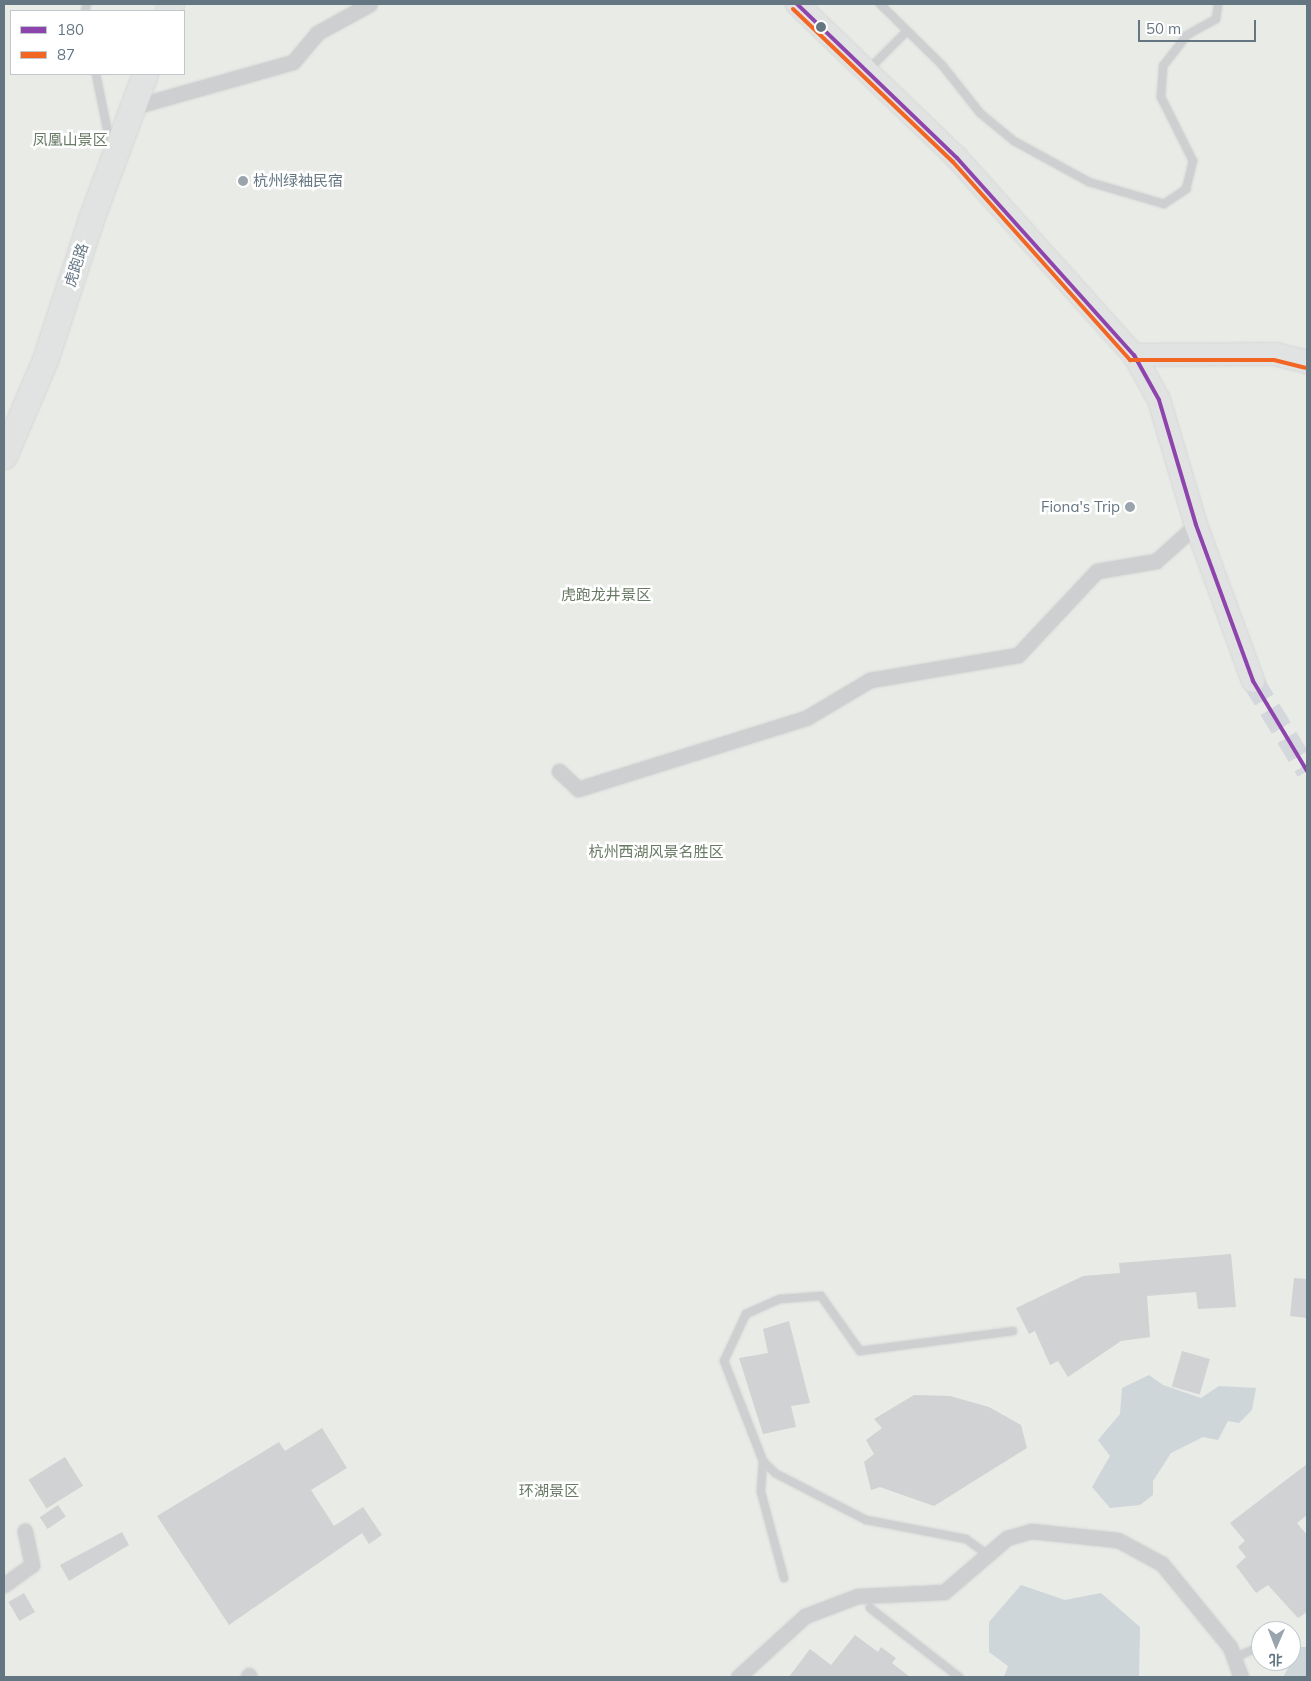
<!DOCTYPE html>
<meta charset="utf-8">
<style>
body{margin:0}
#map{position:relative;width:1311px;height:1681px;overflow:hidden;background:#f9f9f9;font-family:Mulish,"Noto Sans SC",sans-serif}
div>[style]{position:absolute}
[style*='--x']{left:calc(var(--x)*1px);top:calc(var(--y)*1px);width:calc(var(--w)*1px);rotate:calc(var(--a)*1deg)}
.green>*{inset:0;background:#e8ebe6}
.water>*{inset:0;background:#ced6d9}
.building>*{inset:0;background:#d0d2d3;transform-origin:0 0}
.secondary-tunnel>*{height:22px;margin-top:-11px;transform-origin:0;background:repeating-linear-gradient(90deg,#d4d8dc 0 22px,transparent 0 33px)}
.roads{filter:drop-shadow(0 0 1px #d5d6d7) drop-shadow(0 0 1px #d5d6d7)}
.lane>*{height:8px;margin:-4px;padding:0 4px;transform-origin:4px;border-radius:4px;background:#cecfd0}
.street>*{height:15px;margin:-7.5px;padding:0 7.5px;transform-origin:7.5px;border-radius:7.5px;background:#cecfd0}
.secondary>*{height:22px;margin:-11px;padding:0 11px;transform-origin:11px;border-radius:11px;background:#e1e2e2}
.primary>*{height:25px;margin:-12.5px;padding:0 12.5px;transform-origin:12.5px;border-radius:12.5px;background:#e1e2e2}
.bus-1>*{height:4px;margin:-2px;padding:0 2px;transform-origin:2px;border-radius:2px;background:#8e44ad}
.bus-2>*{height:4px;margin:-2px;padding:0 2px;transform-origin:2px;border-radius:2px;background:#f26522}
.dots>*{width:14px;height:14px;translate:-50% -50%;box-sizing:border-box;border:2px solid #fff;border-radius:50%}
span{translate:-50% -50%;white-space:nowrap;text-align:center;line-height:1.15;-webkit-text-stroke:5px #fff;paint-order:stroke}
.park-label{font-size:15px;color:#687a64}
.poi-label{font-size:15px;color:#657683}
.left{translate:0 -50%;text-align:left}
.right{translate:-100% -50%;text-align:right}
.street-label{font-size:15px;color:#657683}
.frame{position:absolute;inset:0;border:5px solid #657683;pointer-events:none}
.legend{position:absolute;left:10px;top:10px;width:175px;height:65px;box-sizing:border-box;background:#fff;border:1px solid #c1c8cd;margin:0;padding:6px 9px;list-style:none;font-size:15px;color:#657683}
.legend li{display:flex;align-items:center;gap:10px;height:25px}
.legend b{width:25px;border:1px solid #c1c8cd}
.north{position:absolute;left:1251px;top:1621px;width:50px;height:50px;box-sizing:border-box;background:#fff;border:1px solid #c1c8cd;border-radius:50%;rotate:181deg;font-size:14px;font-weight:700;line-height:20px;text-align:center;color:#657683}
.north::after{content:'';display:block;margin:auto;width:18px;height:22px;background:#99a4ac;clip-path:polygon(50% 0,100% 100%,50% 72%,0 100%)}
.scale{position:absolute;left:1138px;top:20px;width:118px;height:22px;box-sizing:border-box;border:2px solid #657683;border-top:0;padding-left:6px;font-size:15px;line-height:18px;white-space:nowrap;color:#657683;-webkit-text-stroke:4px #fff;paint-order:stroke}
</style>
<div id="map">
<div class="green">
<div style="clip-path:polygon(evenodd,4px 4px,1307px 4px,1307px 1677px,4px 1677px,4px 4px,11px 11px,184px 11px,184px 74px,11px 74px,11px 11px,4px 4px,1261px 1631px,1291px 1631px,1291px 1661px,1261px 1661px,1261px 1631px)"></div>
</div>
<div class="water">
<div style="clip-path:polygon(1149px 1375px,1163px 1385px,1201px 1398px,1219px 1386px,1256px 1388px,1252px 1410px,1239px 1423px,1228px 1421px,1218px 1440px,1203px 1437px,1171px 1453px,1153px 1481px,1153px 1495px,1140px 1505px,1110px 1508px,1092px 1487px,1110px 1456px,1098px 1440px,1120px 1414px,1122px 1388px)"></div>
<div style="clip-path:polygon(1021px 1585px,1065px 1600px,1101px 1593px,1140px 1627px,1139px 1677px,1004px 1677px,1008px 1666px,989px 1652px,989px 1622px)"></div>
<div style="clip-path:polygon(1300px 1647px,1307px 1647px,1307px 1677px,1283px 1677px)"></div>
</div>
<div class="building">
<div style="clip-path:polygon(1231px 1254px,1236px 1307px,1198px 1309px,1196px 1292px,1147px 1296px,1150px 1337px,1121px 1341px,1068px 1377px,1058px 1361px,1050px 1365px,1035px 1331px,1029px 1334px,1016px 1308px,1083px 1276px,1120px 1273px,1119px 1263px)"></div>
<div style="clip-path:polygon(1294px 1278px,1307px 1279px,1307px 1318px,1290px 1316px)"></div>
<div style="clip-path:polygon(789px 1321px,810px 1403px,791px 1406px,796px 1427px,763px 1434px,739px 1358px,768px 1353px,763px 1329px)"></div>
<div style="left:1182px;top:1351px;width:29px;height:37px;rotate:16deg"></div>
<div style="clip-path:polygon(914px 1395px,950px 1396px,989px 1407px,1021px 1425px,1027px 1448px,934px 1506px,880px 1487px,871px 1490px,864px 1462px,874px 1454px,866px 1440px,882px 1428px,874px 1419px)"></div>
<div style="clip-path:polygon(322px 1428px,347px 1468px,311px 1490px,334px 1526px,363px 1507px,382px 1535px,369px 1544px,362px 1533px,229px 1625px,157px 1516px,279px 1442px,285px 1451px)"></div>
<div style="left:65px;top:1457px;width:34px;height:43px;rotate:58deg"></div>
<div style="clip-path:polygon(1307px 1464px,1307px 1515px,1297px 1523px,1307px 1535px,1307px 1612px,1298px 1618px,1268px 1585px,1256px 1593px,1236px 1566px,1246px 1557px,1238px 1547px,1245px 1541px,1230px 1523px)"></div>
<div style="left:58px;top:1505px;width:14px;height:22px;rotate:56deg"></div>
<div style="clip-path:polygon(122px 1532px,129px 1545px,69px 1581px,60px 1565px)"></div>
<div style="left:24px;top:1593px;width:22px;height:18px;rotate:60deg"></div>
<div style="clip-path:polygon(855px 1635px,878px 1652px,881px 1647px,896px 1658px,892px 1663px,910px 1677px,789px 1677px,810px 1649px,831px 1665px)"></div>
</div>
<div class="secondary-tunnel">
<div style="--x:1253;--y:681;--w:105;--a:59"></div>
</div>
<div class="roads">
<div class="lane">
<div style="--x:880;--y:4;--w:87;--a:44.5"></div>
<div style="--x:942;--y:65;--w:61;--a:51.6"></div>
<div style="--x:980;--y:113;--w:44;--a:39.5"></div>
<div style="--x:1014;--y:141;--w:85;--a:28.7"></div>
<div style="--x:1089;--y:182;--w:78;--a:16.3"></div>
<div style="--x:1164;--y:204;--w:27;--a:-34"></div>
<div style="--x:1186;--y:189;--w:29;--a:-76"></div>
<div style="--x:1193;--y:161;--w:72;--a:-116.6"></div>
<div style="--x:1161;--y:97;--w:31;--a:-86"></div>
<div style="--x:1163;--y:66;--w:39;--a:-52"></div>
<div style="--x:1187;--y:35;--w:33;--a:-29"></div>
<div style="--x:1216;--y:19;--w:15;--a:-82"></div>
<div style="--x:85;--y:11;--w:7;--a:-74"></div>
<div style="--x:868;--y:70;--w:55;--a:-45"></div>
<div style="--x:96;--y:74;--w:70;--a:78.5"></div>
<div style="--x:763;--y:1461;--w:31;--a:94"></div>
<div style="--x:761;--y:1492;--w:89;--a:75"></div>
<div style="--x:988;--y:1555;--w:27;--a:-144"></div>
<div style="--x:966;--y:1539;--w:102;--a:-169.2"></div>
<div style="--x:866;--y:1520;--w:102;--a:-152.7"></div>
<div style="--x:775;--y:1473;--w:17;--a:-135"></div>
<div style="--x:763;--y:1461;--w:107;--a:-111.3"></div>
<div style="--x:724;--y:1361;--w:52;--a:-64.9"></div>
<div style="--x:746;--y:1314;--w:37;--a:-24"></div>
<div style="--x:780;--y:1299;--w:41;--a:-4.2"></div>
<div style="--x:821;--y:1296;--w:67;--a:54.7"></div>
<div style="--x:860;--y:1351;--w:154;--a:-7.4"></div>
<div style="--x:870;--y:1608;--w:113;--a:37.8"></div>
<div style="--x:1234;--y:1658;--w:30;--a:-24"></div>
</div>
<div class="street">
<div style="--x:133;--y:107;--w:166;--a:-15.7"></div>
<div style="--x:293;--y:62;--w:38;--a:-50"></div>
<div style="--x:317;--y:33;--w:60;--a:-28.7"></div>
<div style="--x:559;--y:771;--w:26;--a:43"></div>
<div style="--x:578;--y:789;--w:239;--a:-17.3"></div>
<div style="--x:806;--y:718;--w:74;--a:-30.7"></div>
<div style="--x:870;--y:680;--w:150;--a:-9.6"></div>
<div style="--x:1018;--y:655;--w:115;--a:-46.8"></div>
<div style="--x:1097;--y:571;--w:60;--a:-9.6"></div>
<div style="--x:1156;--y:561;--w:54;--a:-42"></div>
<div style="--x:4;--y:1585;--w:34;--a:-36"></div>
<div style="--x:32;--y:1565;--w:35;--a:-102"></div>
<div style="--x:248;--y:1677;--w:2;--a:-63"></div>
<div style="--x:738;--y:1677;--w:91;--a:-42.3"></div>
<div style="--x:805;--y:1616;--w:57;--a:-20.7"></div>
<div style="--x:858;--y:1596;--w:86;--a:-2.7"></div>
<div style="--x:944;--y:1592;--w:83;--a:-40.6"></div>
<div style="--x:1007;--y:1538;--w:25;--a:-16"></div>
<div style="--x:1031;--y:1531;--w:87;--a:5.9"></div>
<div style="--x:1118;--y:1540;--w:50;--a:28.6"></div>
<div style="--x:1162;--y:1564;--w:107;--a:50.7"></div>
<div style="--x:1230;--y:1647;--w:32;--a:70"></div>
</div>
<div class="secondary">
<div style="--x:797;--y:4;--w:222;--a:43.9"></div>
<div style="--x:957;--y:158;--w:265;--a:48.1"></div>
<div style="--x:1134;--y:355;--w:51;--a:60.9"></div>
<div style="--x:1159;--y:400;--w:130;--a:73.5"></div>
<div style="--x:1196;--y:525;--w:166;--a:69.9"></div>
<div style="--x:1134;--y:355;--w:141;--a:-0.4"></div>
<div style="--x:1275;--y:354;--w:33;--a:14"></div>
</div>
<div class="primary">
<div style="--x:168;--y:11;--w:8;--a:-67"></div>
<div style="--x:4;--y:456;--w:104;--a:-66.9"></div>
<div style="--x:45;--y:360;--w:148;--a:-71.9"></div>
<div style="--x:91;--y:219;--w:155;--a:-69.6"></div>
</div>
</div>
<div class="bus-1">
<div style="--x:797;--y:4;--w:222;--a:43.9"></div>
<div style="--x:957;--y:158;--w:265;--a:48.1"></div>
<div style="--x:1134;--y:355;--w:51;--a:60.9"></div>
<div style="--x:1159;--y:400;--w:130;--a:73.5"></div>
<div style="--x:1196;--y:525;--w:166;--a:69.9"></div>
<div style="--x:1253;--y:681;--w:105;--a:59"></div>
</div>
<div class="bus-2">
<div style="--x:793;--y:9;--w:221;--a:43.7"></div>
<div style="--x:953;--y:162;--w:266;--a:48.2"></div>
<div style="--x:1130;--y:360;--w:144;--a:0"></div>
<div style="--x:1274;--y:360;--w:32;--a:14"></div>
</div>
<div class="dots">
<div style="left:821px;top:27px;background:#657683"></div>
<div style="left:243px;top:181px;background:#99a4ac"></div>
<div style="left:1130px;top:507px;background:#99a4ac"></div>
</div>
<div class="park-label">
<span style="left:70px;top:140px">凤凰山景区</span>
<span style="left:606px;top:595px">虎跑龙井景区</span>
<span style="left:656px;top:852px">杭州西湖风景名胜区</span>
<span style="left:549px;top:1491px">环湖景区</span>
</div>
<div class="poi-label">
<span class="left" style="left:253px;top:181px">杭州绿袖民宿</span>
<span class="right" style="left:1120px;top:507px">Fiona's Trip</span>
</div>
<div class="street-label">
<span style="left:76px;top:265px;rotate:-72deg">虎跑路</span>
</div>
<div class="frame"></div>
<ul class="legend">
<li><b style="height:6px;background:#8e44ad"></b>180</li>
<li><b style="height:6px;background:#f26522"></b>87</li>
</ul>
<div class="north">北</div>
<div class="scale">50 m</div>
</div>
